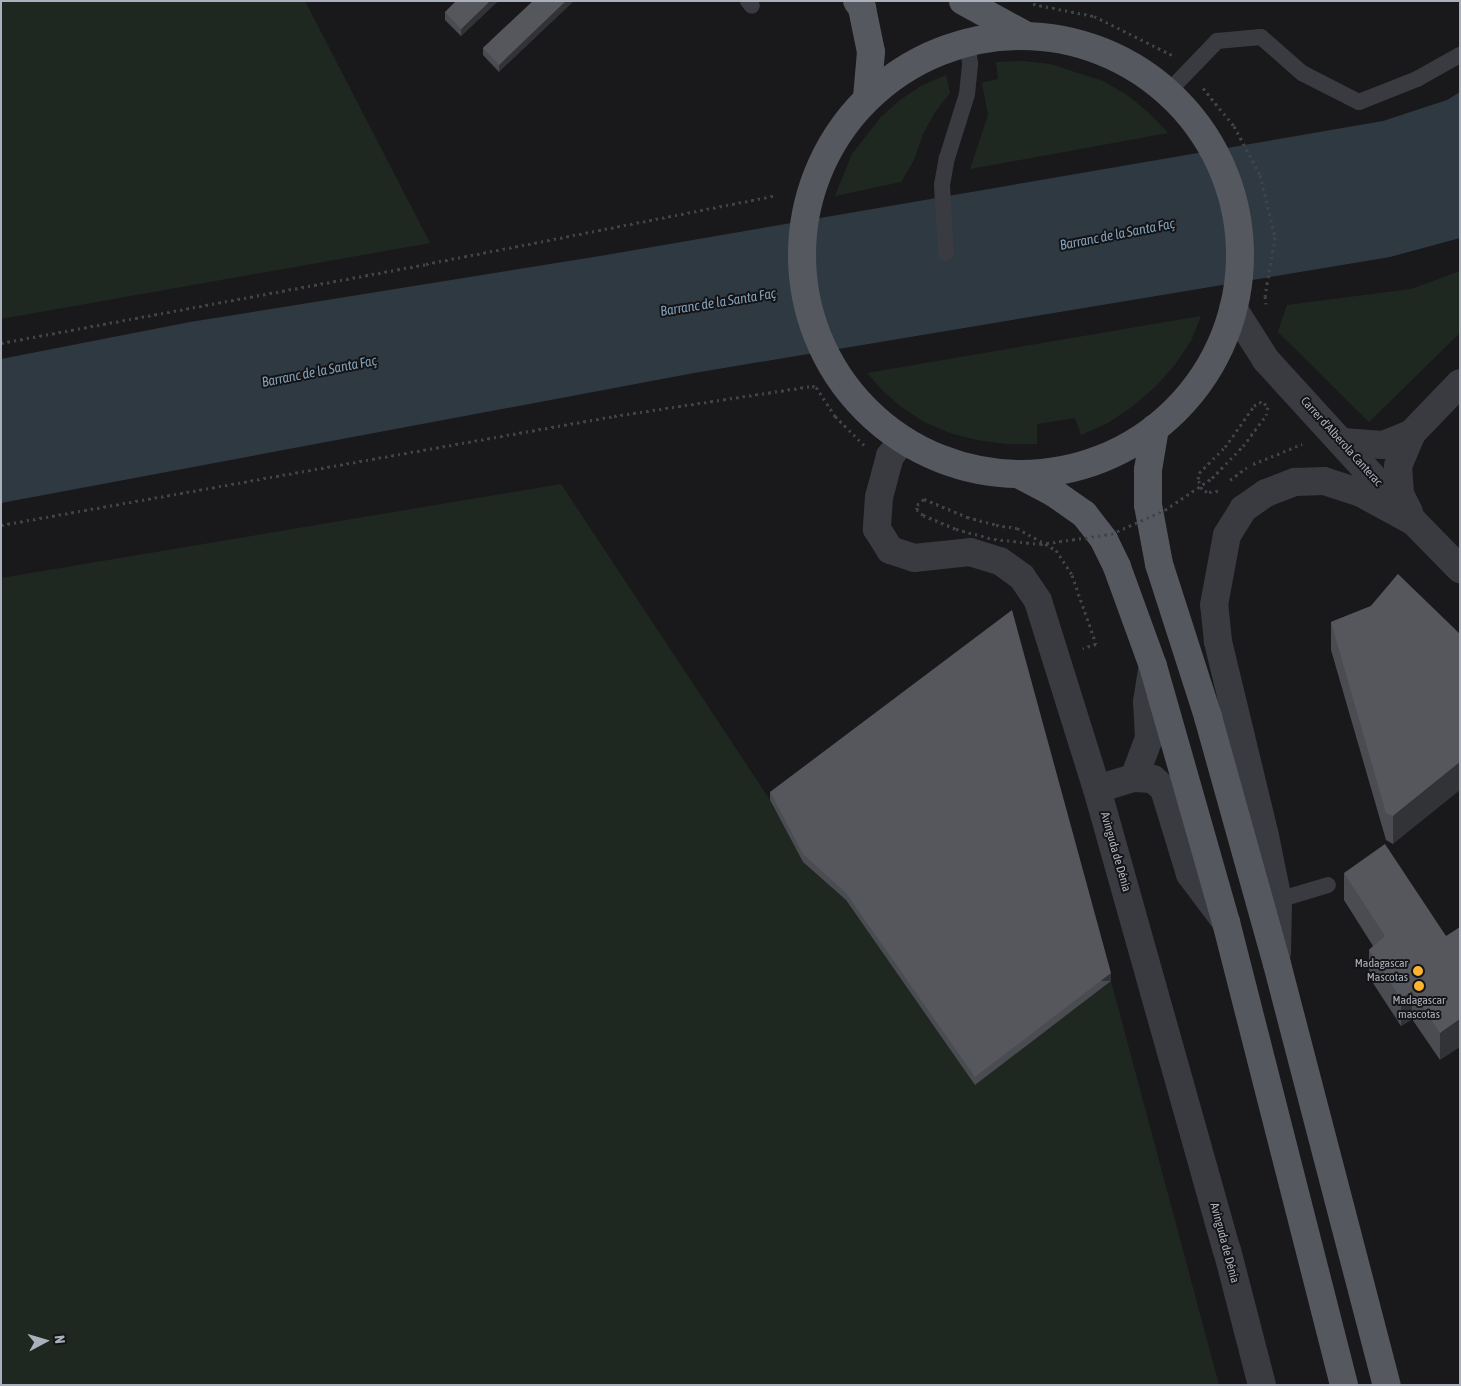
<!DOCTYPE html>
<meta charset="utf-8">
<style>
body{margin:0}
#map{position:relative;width:1461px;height:1386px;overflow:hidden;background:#19191c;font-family:"Asap Condensed",sans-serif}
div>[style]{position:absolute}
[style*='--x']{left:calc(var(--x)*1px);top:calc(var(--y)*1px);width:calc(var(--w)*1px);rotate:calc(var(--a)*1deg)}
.green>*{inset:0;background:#1f2820}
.water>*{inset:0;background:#2e3941}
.path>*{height:3px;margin-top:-1.5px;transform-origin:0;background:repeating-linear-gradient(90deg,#404348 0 2.5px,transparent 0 6.5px)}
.lane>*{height:16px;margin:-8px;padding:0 8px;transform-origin:8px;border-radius:8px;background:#3a3b41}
.street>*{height:28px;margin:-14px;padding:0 14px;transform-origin:14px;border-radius:14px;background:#3a3b41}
.primary>*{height:28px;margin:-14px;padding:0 14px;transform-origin:14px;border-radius:14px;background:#565860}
.primary>.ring{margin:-14px;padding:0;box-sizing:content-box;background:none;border:28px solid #565860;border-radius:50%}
.path-bridge>*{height:3px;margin-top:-1.5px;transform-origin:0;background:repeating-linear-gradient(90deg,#404348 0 2.5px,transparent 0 6.5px)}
.wall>*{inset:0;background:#4a4c51}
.shaded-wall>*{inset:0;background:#323337;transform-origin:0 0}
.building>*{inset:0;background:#55575d}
.dots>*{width:14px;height:14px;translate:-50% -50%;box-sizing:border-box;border:2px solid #141417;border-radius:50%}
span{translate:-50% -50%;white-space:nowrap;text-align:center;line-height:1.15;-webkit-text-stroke:4px #141417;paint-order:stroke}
.street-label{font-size:12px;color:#abb1bc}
.poi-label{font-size:12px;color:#abb1bc}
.right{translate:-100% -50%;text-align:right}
.water-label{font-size:14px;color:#80a0b9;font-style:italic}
.frame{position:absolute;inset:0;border:2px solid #abb1bc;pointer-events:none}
.north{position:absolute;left:20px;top:1316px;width:50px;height:50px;-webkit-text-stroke:4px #141417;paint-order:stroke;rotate:84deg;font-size:14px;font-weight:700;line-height:20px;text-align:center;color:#abb1bc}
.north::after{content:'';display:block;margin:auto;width:18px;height:22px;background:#abb1bc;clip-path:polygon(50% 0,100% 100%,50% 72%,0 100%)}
</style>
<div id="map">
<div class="green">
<div style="clip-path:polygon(1px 1px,305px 1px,430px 243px,1px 319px)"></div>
<div style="clip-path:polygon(1023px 61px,1050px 64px,1103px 81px,1127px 95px,1149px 113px,1168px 133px,970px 169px,988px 115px,982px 83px,998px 79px,996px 62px)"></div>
<div style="clip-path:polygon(946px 75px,950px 93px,935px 112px,923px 134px,914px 160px,901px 182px,835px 196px,852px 154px,881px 117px,900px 100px,921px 86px)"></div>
<div style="clip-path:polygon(1460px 271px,1460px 333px,1369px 422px,1278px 332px,1287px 305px,1411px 289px)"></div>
<div style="clip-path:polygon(1201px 316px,1191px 341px,1174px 366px,1155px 387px,1133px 406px,1108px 423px,1081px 435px,1075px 418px,1037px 424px,1037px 444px,1007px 444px,977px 440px,950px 433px,924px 422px,900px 406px,883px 391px,867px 373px)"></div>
<div style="clip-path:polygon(561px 484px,770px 800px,803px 862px,846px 900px,975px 1084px,1111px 981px,1219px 1385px,1px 1385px,1px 578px)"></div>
</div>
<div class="water">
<div style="clip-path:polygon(1460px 92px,1460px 238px,1390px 257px,694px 373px,1px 503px,1px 359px,190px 322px,600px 256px,1383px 121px,1447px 100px)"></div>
</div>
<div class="path">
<div style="--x:1033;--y:4;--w:62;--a:11.1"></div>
<div style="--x:1094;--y:16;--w:87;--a:26.6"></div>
<div style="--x:1203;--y:88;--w:49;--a:50.8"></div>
<div style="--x:1234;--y:126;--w:55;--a:62"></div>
<div style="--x:1260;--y:175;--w:64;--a:76.4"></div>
<div style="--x:1275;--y:237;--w:60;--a:99.6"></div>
<div style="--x:1265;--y:296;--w:8;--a:83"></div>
<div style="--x:1;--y:343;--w:432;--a:-10.5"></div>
<div style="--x:426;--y:264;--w:354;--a:-11.1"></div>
<div style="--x:1253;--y:464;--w:53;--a:-22.2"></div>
<div style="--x:1230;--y:480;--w:21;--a:-37"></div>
<div style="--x:1218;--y:491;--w:11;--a:175"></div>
<div style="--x:1207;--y:492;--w:6;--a:-149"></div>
<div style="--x:1202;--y:489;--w:11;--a:-112"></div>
<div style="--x:1198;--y:479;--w:6;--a:-81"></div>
<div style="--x:1199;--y:473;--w:37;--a:-45"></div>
<div style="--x:1225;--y:447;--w:50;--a:-54.7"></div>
<div style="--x:1254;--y:406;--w:6;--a:-39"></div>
<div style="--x:1259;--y:402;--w:5;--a:11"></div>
<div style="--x:1264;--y:403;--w:6;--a:45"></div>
<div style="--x:1268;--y:407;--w:8;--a:104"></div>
<div style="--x:923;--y:515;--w:8;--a:-140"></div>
<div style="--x:917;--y:510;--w:5;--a:-90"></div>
<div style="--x:917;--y:505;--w:9;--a:-41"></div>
<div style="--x:924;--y:499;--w:47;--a:22.7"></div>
<div style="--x:967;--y:517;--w:30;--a:15"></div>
<div style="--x:996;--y:525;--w:21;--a:8"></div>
<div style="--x:1017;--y:528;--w:45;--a:29.4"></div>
<div style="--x:1056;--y:550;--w:30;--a:57"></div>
<div style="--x:1072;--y:575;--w:73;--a:70.8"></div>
<div style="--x:1096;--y:644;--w:14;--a:163"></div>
<div style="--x:1;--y:525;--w:623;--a:-10.08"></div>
<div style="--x:614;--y:416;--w:200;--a:-8.6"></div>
<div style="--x:812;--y:386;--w:4;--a:14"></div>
<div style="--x:816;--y:387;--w:35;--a:57"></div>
<div style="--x:835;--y:416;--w:41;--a:45"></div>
</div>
<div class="lane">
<div style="--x:748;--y:1;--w:6;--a:51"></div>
<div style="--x:1168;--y:92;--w:71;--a:-46.1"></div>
<div style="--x:1217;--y:41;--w:44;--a:-5.2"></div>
<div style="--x:1261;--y:37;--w:55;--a:41.3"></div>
<div style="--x:1302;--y:73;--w:64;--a:27"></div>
<div style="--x:1359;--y:102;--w:62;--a:-21.6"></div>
<div style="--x:1417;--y:79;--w:49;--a:-29.2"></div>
<div style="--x:946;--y:253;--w:68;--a:-93.4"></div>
<div style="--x:942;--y:185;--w:27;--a:-80"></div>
<div style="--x:947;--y:158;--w:67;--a:-72.6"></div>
<div style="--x:967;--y:94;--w:31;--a:-84"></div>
<div style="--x:970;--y:63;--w:21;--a:-98"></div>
<div style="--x:1278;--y:900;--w:52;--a:-16.7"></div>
</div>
<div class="street">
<div style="--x:1233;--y:308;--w:62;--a:57.6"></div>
<div style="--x:1266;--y:360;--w:219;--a:47.6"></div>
<div style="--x:1414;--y:522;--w:66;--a:45.6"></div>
<div style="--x:903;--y:440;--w:21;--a:129"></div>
<div style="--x:890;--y:456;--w:42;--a:105"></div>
<div style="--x:879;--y:497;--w:32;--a:94"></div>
<div style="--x:877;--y:529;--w:25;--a:58"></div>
<div style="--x:890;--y:550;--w:25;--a:18"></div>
<div style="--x:914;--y:558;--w:56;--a:-6.1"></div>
<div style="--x:970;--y:552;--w:31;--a:17"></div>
<div style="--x:1000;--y:561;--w:27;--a:36"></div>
<div style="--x:1022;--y:577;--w:29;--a:56"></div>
<div style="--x:1038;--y:601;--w:197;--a:72.6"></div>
<div style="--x:1097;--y:789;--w:479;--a:74.3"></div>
<div style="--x:1227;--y:1250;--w:139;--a:75.5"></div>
<div style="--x:1343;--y:442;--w:40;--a:4.3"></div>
<div style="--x:1383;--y:445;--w:31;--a:-22"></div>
<div style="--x:1412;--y:433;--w:69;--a:-46.2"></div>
<div style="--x:1409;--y:512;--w:20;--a:-117"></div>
<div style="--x:1400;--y:494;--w:28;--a:-94"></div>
<div style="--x:1398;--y:466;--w:36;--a:-67"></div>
<div style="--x:1134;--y:778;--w:43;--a:-69.4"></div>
<div style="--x:1149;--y:738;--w:36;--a:-93"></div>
<div style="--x:1147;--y:702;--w:36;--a:-81"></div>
<div style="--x:1097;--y:789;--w:39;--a:-17"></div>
<div style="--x:1134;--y:778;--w:19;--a:3"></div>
<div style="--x:1153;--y:779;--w:15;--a:42"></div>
<div style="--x:1164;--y:789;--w:89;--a:73"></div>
<div style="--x:1190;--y:874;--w:60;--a:53.1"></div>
<div style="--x:1277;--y:953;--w:53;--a:-88.9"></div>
<div style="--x:1278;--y:900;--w:65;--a:-101.5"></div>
<div style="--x:1265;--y:836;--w:201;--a:-103.6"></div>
<div style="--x:1218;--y:641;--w:36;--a:-96"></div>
<div style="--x:1214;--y:605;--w:71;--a:-79.5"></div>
<div style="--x:1227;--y:535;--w:31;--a:-58"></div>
<div style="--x:1243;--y:509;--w:28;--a:-35"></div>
<div style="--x:1266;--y:493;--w:31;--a:-21"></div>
<div style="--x:1295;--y:482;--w:29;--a:-2"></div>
<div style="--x:1324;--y:481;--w:39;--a:18"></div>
<div style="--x:1361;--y:493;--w:60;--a:28.7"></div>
</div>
<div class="primary">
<div style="--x:857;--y:1;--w:9;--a:54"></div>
<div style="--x:862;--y:8;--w:45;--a:78.4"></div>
<div style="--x:871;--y:52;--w:46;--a:95"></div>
<div style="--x:963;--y:1;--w:71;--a:28.7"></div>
<div class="ring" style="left:802px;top:36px;width:410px;height:410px"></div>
<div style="--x:1155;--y:428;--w:43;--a:99.5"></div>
<div style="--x:1148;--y:470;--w:35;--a:90"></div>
<div style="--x:1148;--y:505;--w:60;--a:79.4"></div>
<div style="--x:1159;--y:564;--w:161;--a:72.2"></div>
<div style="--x:1208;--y:717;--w:256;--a:74.4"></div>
<div style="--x:1277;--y:964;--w:435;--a:75.4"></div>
<div style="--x:1018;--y:474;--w:41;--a:27.8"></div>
<div style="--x:1054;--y:493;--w:37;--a:35"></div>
<div style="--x:1084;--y:514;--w:33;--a:52"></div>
<div style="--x:1104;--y:540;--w:30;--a:64"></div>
<div style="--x:1117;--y:567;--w:105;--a:70"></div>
<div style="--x:1153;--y:666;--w:266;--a:74.1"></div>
<div style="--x:1226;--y:922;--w:478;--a:75.7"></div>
</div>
<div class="path-bridge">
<div style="--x:923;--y:515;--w:36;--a:23"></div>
<div style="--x:956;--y:529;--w:39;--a:15"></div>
<div style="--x:994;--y:539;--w:46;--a:6.2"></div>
<div style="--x:1040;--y:544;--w:72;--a:-8"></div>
<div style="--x:1111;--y:534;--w:59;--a:-24"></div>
<div style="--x:1165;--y:510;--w:57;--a:-34.2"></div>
<div style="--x:1212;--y:478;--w:45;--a:-45.9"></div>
<div style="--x:1243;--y:446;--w:39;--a:-53"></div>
</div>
<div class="wall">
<div style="clip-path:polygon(498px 1px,461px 36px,445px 20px,445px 12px)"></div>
<div style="clip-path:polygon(533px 1px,499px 72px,483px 55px,483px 48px)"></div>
<div style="clip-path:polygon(1398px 574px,1393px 844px,1386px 840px,1331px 650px,1331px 622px,1371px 606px)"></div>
<div style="clip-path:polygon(770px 792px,1111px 981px,975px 1085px,846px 900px,803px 862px,770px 800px)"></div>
<div style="clip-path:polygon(1344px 873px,1446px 936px,1440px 1060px,1412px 1019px,1401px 1026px,1369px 977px,1369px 950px,1373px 946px,1344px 900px)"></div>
</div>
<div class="shaded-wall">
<div style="clip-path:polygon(490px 1px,498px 1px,461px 36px,461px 29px)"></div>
<div style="clip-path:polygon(566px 1px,574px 1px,499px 72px,499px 65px)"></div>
<div style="clip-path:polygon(1460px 762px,1460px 790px,1393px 844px,1393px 816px)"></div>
<div style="left:1111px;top:973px;width:8px;height:171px;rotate:90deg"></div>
<div style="clip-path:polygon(1412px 991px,1412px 1019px,1401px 1026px,1401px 999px)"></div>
<div style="clip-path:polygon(1460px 1019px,1460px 1047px,1440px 1060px,1440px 1033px)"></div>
</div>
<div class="building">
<div style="clip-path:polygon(456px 1px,490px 1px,461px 29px,445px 12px)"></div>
<div style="clip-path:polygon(533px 1px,566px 1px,499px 65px,483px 48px)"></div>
<div style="clip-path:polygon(1398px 574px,1460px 634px,1460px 762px,1393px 816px,1386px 813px,1331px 622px,1371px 606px)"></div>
<div style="clip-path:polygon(1012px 610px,1111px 973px,975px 1077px,846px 893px,803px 854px,770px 792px)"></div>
<div style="clip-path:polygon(1385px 844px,1446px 936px,1460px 927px,1460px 1019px,1440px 1033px,1412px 991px,1401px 999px,1369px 950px,1385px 936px,1344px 873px)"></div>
</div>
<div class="dots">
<div style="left:1418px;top:971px;background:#feb32f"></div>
<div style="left:1419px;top:986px;background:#feb32f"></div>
</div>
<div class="street-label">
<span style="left:1341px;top:442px;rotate:48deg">Carrer d'Alberola Canterac</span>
<span style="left:1115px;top:852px;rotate:74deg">Avinguda de Dénia</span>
<span style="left:1224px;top:1243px;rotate:75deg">Avinguda de Dénia</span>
</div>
<div class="poi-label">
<span class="right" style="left:1408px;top:971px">Madagascar<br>Mascotas</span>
<span style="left:1419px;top:1008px">Madagascar<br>mascotas</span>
</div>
<div class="water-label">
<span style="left:1117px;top:234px;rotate:-11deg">Barranc de la Santa Faç</span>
<span style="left:718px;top:302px;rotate:-9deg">Barranc de la Santa Faç</span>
<span style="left:319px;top:371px;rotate:-11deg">Barranc de la Santa Faç</span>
</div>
<div class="frame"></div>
<div class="north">N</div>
</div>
